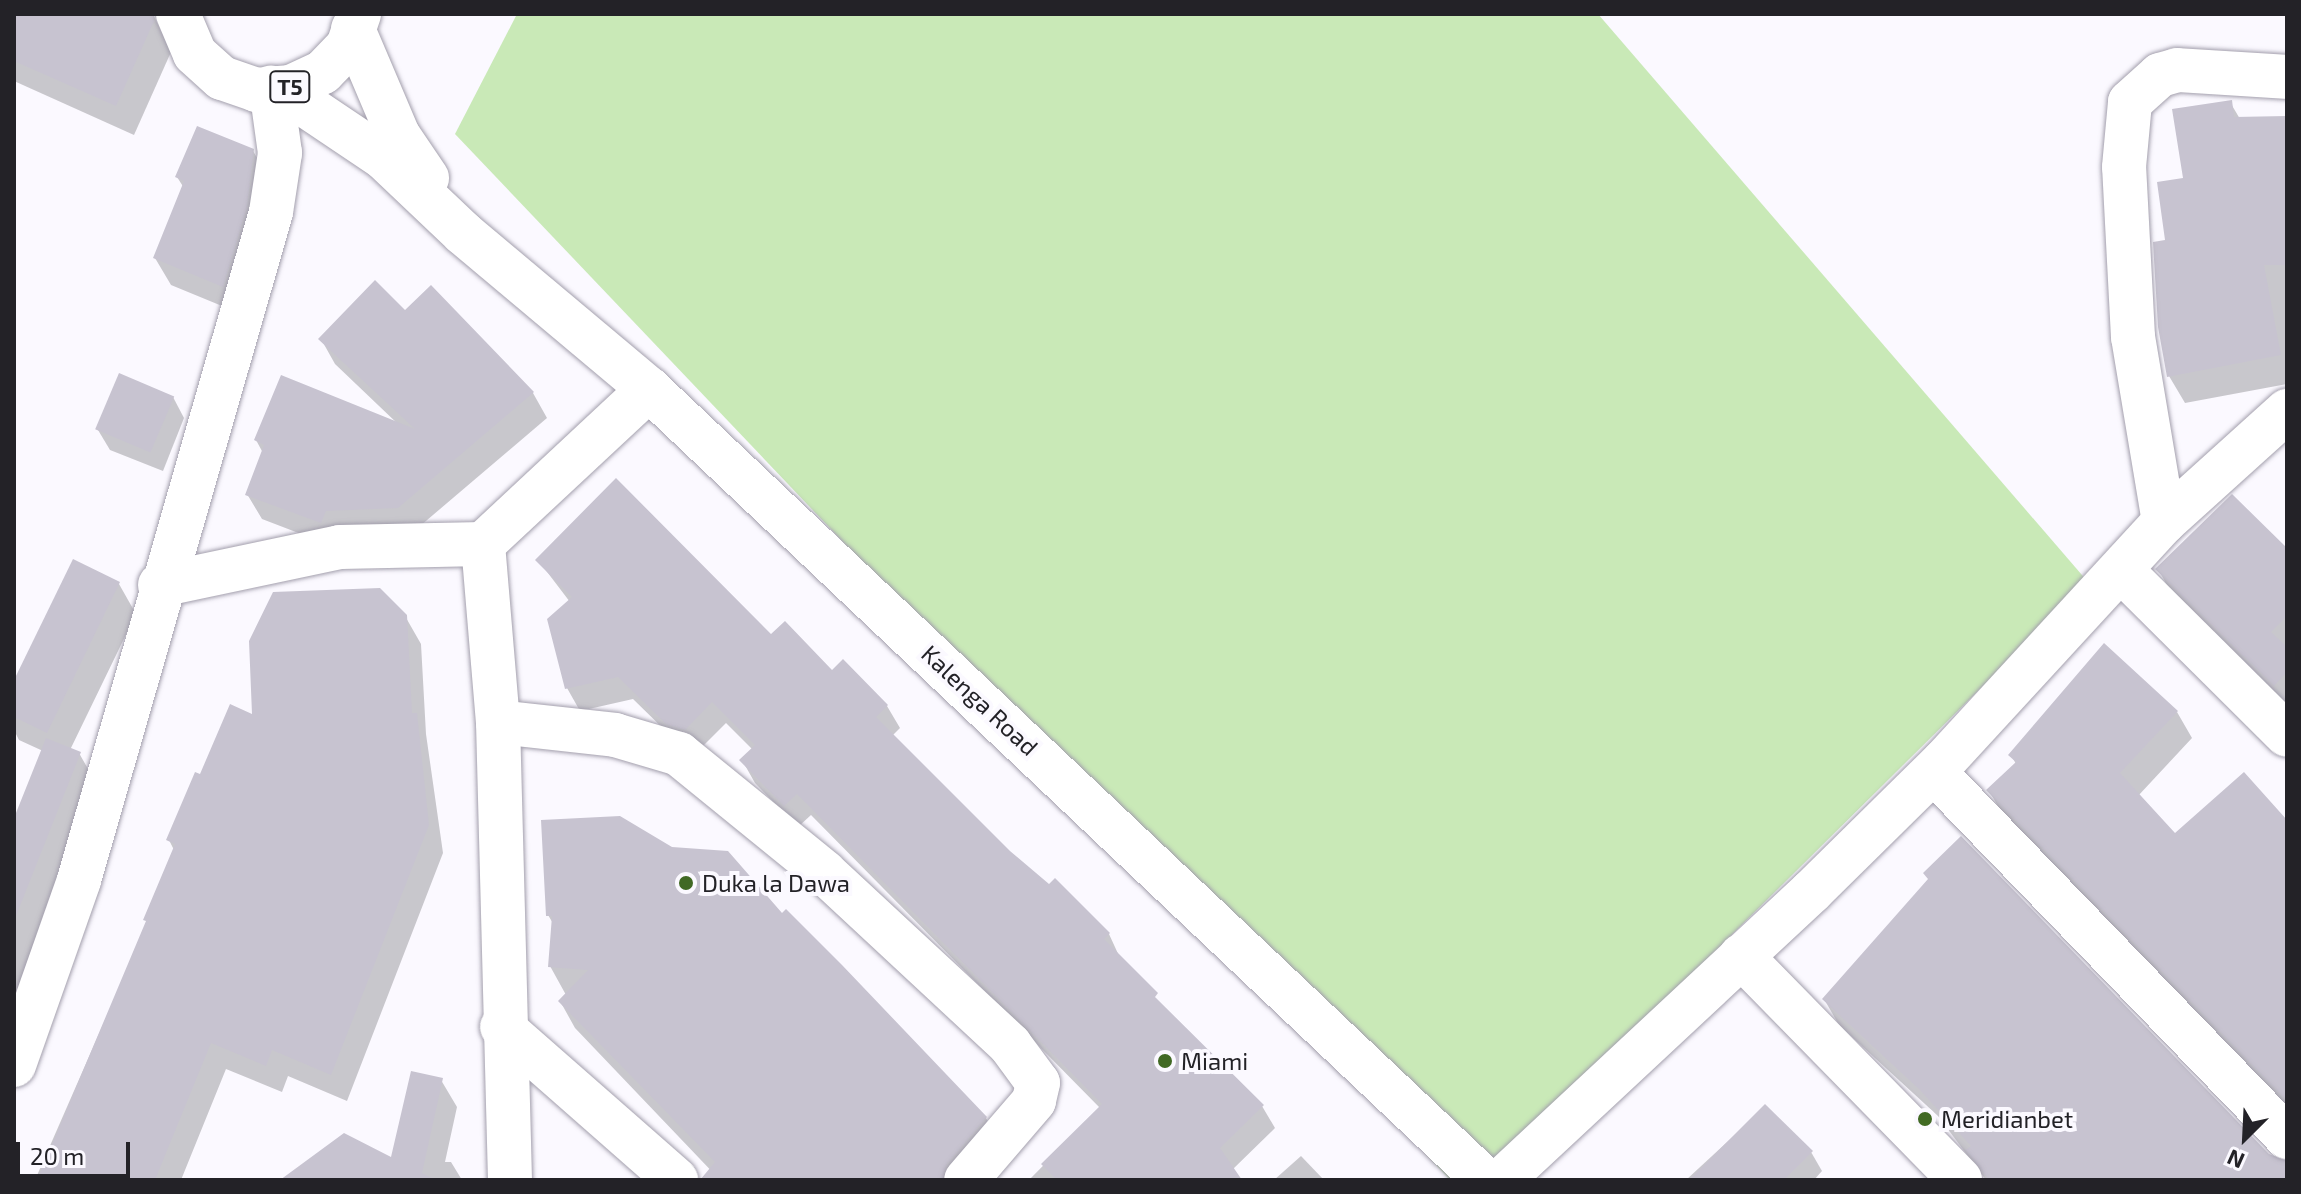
<!DOCTYPE html>
<style>
body{margin:0}
#map{position:relative;width:2301px;height:1194px;overflow:hidden;background:#fbf9ff;font-family:"Exo 2",sans-serif}
div>[style]{position:absolute}
[style*='--x']{left:calc(var(--x)*1px);top:calc(var(--y)*1px);width:calc(var(--w)*1px);rotate:calc(var(--a)*1deg)}
.green>*{inset:0;background:#c9e9b7}
.shadow>*{inset:0;background:#0003}
.building>*{inset:0;background:#c7c3d0;transform-origin:0 0}
.roads{filter:drop-shadow(0 0 2px #a39fad) drop-shadow(0 0 2px #a39fad)}
.minor>*{height:44px;margin:-22px;padding:0 22px;transform-origin:22px;border-radius:22px;background:#fff}
.major>*{height:44px;margin:-22px;padding:0 22px;transform-origin:22px;border-radius:22px;background:#fff}
.highway>*{height:44px;margin:-22px;padding:0 22px;transform-origin:22px;border-radius:22px;background:#fff}
.dots>*{width:22px;height:22px;translate:-50% -50%;box-sizing:border-box;border:4px solid #fbf9ff;border-radius:50%}
span{translate:-50% -50%;white-space:nowrap;text-align:center;line-height:1.15;-webkit-text-stroke:8px #fbf9ff;paint-order:stroke}
.shield-label span{padding:2px 6px;background:#fbf9ff;border:2px solid;border-radius:6px;-webkit-text-stroke-width:0}
.shield-label{font-size:22px;color:#232227;font-weight:700}
.street-label{font-size:24px;color:#232227}
.poi-label{font-size:24px;color:#232227}
.left{translate:0 -50%;text-align:left}
.frame{position:absolute;inset:0;border:16px solid #232227;pointer-events:none}
.north{position:absolute;left:2205px;top:1098px;width:80px;height:80px;-webkit-text-stroke:6px #fbf9ff;paint-order:stroke;rotate:204deg;font-size:22px;font-weight:700;line-height:32px;text-align:center;color:#232227}
.north::after{content:'';display:block;margin:auto;width:28px;height:36px;background:#232227;clip-path:polygon(50% 0,100% 100%,50% 72%,0 100%)}
.scale{position:absolute;left:16px;top:1142px;width:114px;height:36px;box-sizing:border-box;border:4px solid #232227;border-top:0;padding-left:10px;font-size:24px;line-height:28px;white-space:nowrap;color:#232227;-webkit-text-stroke:6px #fbf9ff;paint-order:stroke}
</style>
<div id="map">
<div class="green">
<div style="clip-path:polygon(517px 14px,1598px 14px,2088px 582px,1484px 1180px,1450px 1180px,455px 134px)"></div>
</div>
<div class="shadow">
<div style="clip-path:polygon(14px 14px,153px 14px,171px 52px,134px 135px,14px 81px)"></div>
<div style="clip-path:polygon(2230px 102px,2240px 119px,2287px 118px,2287px 384px,2185px 403px,2169px 376px,2168px 241px,2185px 180px)"></div>
<div style="clip-path:polygon(253px 151px,269px 178px,239px 313px,171px 285px,155px 258px,184px 188px,177px 177px)"></div>
<div style="clip-path:polygon(405px 312px,533px 393px,547px 418px,413px 532px,335px 547px,262px 519px,247px 494px,263px 453px,256px 440px,400px 426px,335px 364px,321px 339px)"></div>
<div style="clip-path:polygon(173px 397px,184px 418px,163px 471px,110px 450px,98px 430px)"></div>
<div style="clip-path:polygon(2287px 551px,2287px 708px,2172px 594px,2158px 569px)"></div>
<div style="clip-path:polygon(538px 560px,771px 637px,887px 706px,900px 728px,892px 736px,1009px 853px,1109px 934px,1120px 958px,1167px 1012px,1262px 1106px,1275px 1128px,1232px 1170px,1240px 1180px,1029px 1180px,1100px 1108px,811px 815px,798px 827px,755px 783px,742px 760px,753px 750px,726px 723px,698px 751px,681px 746px,633px 699px,580px 711px,567px 688px,570px 602px)"></div>
<div style="clip-path:polygon(74px 562px,119px 584px,136px 614px,70px 750px,79px 753px,100px 790px,14px 1009px,14px 823px,43px 751px,19px 740px,14px 730px,14px 685px)"></div>
<div style="clip-path:polygon(405px 616px,421px 644px,426px 734px,443px 853px,347px 1101px,288px 1076px,282px 1092px,226px 1069px,181px 1180px,35px 1180px,147px 924px,174px 850px,169px 840px,201px 776px,255px 717px)"></div>
<div style="clip-path:polygon(2177px 712px,2192px 738px,2138px 796px,2175px 836px,2287px 827px,2287px 1109px,2004px 816px,1989px 791px,2016px 764px,2011px 755px)"></div>
<div style="clip-path:polygon(548px 915px,782px 915px,986px 1118px,1001px 1145px,971px 1180px,720px 1180px,575px 1028px,560px 1001px,566px 995px,550px 966px,554px 925px)"></div>
<div style="clip-path:polygon(1824px 999px,2287px 1161px,2287px 1180px,1986px 1180px,1938px 1116px,1839px 1025px)"></div>
<div style="clip-path:polygon(441px 1080px,457px 1107px,445px 1162px,451px 1162px,462px 1180px,287px 1180px,392px 1160px)"></div>
<div style="clip-path:polygon(1765px 1107px,1811px 1152px,1822px 1171px,1814px 1180px,1686px 1180px)"></div>
<div style="clip-path:polygon(1301px 1156px,1324px 1180px,1274px 1180px)"></div>
</div>
<div class="building">
<div style="clip-path:polygon(14px 14px,154px 14px,154px 21px,116px 106px,14px 61px)"></div>
<div style="clip-path:polygon(2232px 100px,2234px 117px,2287px 116px,2287px 265px,2264px 265px,2281px 355px,2167px 377px,2158px 327px,2153px 242px,2165px 240px,2157px 182px,2183px 178px,2172px 109px)"></div>
<div style="clip-path:polygon(197px 126px,254px 149px,247px 207px,223px 287px,153px 258px,184px 181px,175px 177px)"></div>
<div style="clip-path:polygon(375px 280px,405px 310px,431px 285px,534px 392px,398px 508px,326px 511px,321px 523px,245px 495px,264px 445px,254px 440px,281px 375px,415px 429px,318px 339px)"></div>
<div style="left:119px;top:373px;width:60px;height:61px;rotate:23deg"></div>
<div style="clip-path:polygon(616px 478px,771px 634px,785px 621px,832px 670px,843px 659px,888px 705px,876px 717px,1010px 851px,1049px 884px,1055px 878px,1110px 933px,1104px 939px,1158px 993px,1155px 997px,1264px 1105px,1220px 1148px,1242px 1180px,1057px 1180px,1041px 1164px,1102px 1104px,797px 794px,784px 806px,739px 760px,755px 745px,712px 702px,685px 730px,666px 724px,618px 677px,565px 689px,547px 619px,572px 597px,535px 560px)"></div>
<div style="clip-path:polygon(2232px 494px,2287px 548px,2287px 616px,2271px 632px,2287px 647px,2287px 672px,2274px 686px,2155px 569px)"></div>
<div style="clip-path:polygon(73px 559px,120px 582px,47px 733px,14px 717px,14px 680px)"></div>
<div style="clip-path:polygon(380px 588px,407px 615px,412px 713px,417px 713px,429px 825px,331px 1075px,272px 1050px,266px 1066px,211px 1043px,155px 1180px,37px 1180px,146px 921px,143px 920px,175px 844px,166px 840px,195px 772px,200px 774px,230px 704px,252px 714px,249px 641px,273px 592px)"></div>
<div style="clip-path:polygon(2104px 643px,2178px 711px,2120px 773px,2175px 833px,2244px 772px,2287px 820px,2287px 1101px,1986px 790px,2016px 762px,2008px 755px)"></div>
<div style="clip-path:polygon(46px 738px,81px 752px,16px 916px,14px 818px)"></div>
<div style="clip-path:polygon(620px 816px,672px 847px,728px 851px,782px 913px,786px 909px,842px 965px,987px 1117px,947px 1164px,942px 1180px,700px 1180px,715px 1162px,558px 1001px,588px 970px,548px 967px,552px 916px,546px 916px,541px 820px)"></div>
<div style="clip-path:polygon(1961px 836px,2269px 1154px,2287px 1161px,2287px 1180px,1989px 1180px,1966px 1150px,1971px 1146px,1920px 1090px,1822px 999px,1928px 879px,1923px 873px)"></div>
<div style="clip-path:polygon(411px 1071px,443px 1078px,422px 1173px,436px 1180px,280px 1180px,344px 1133px,391px 1157px)"></div>
<div style="clip-path:polygon(1765px 1104px,1813px 1151px,1784px 1180px,1689px 1180px)"></div>
</div>
<div class="roads">
<div class="minor">
<div style="--x:2164;--y:522;--w:188;--a:-99.5"></div>
<div style="--x:2133;--y:337;--w:170;--a:-93"></div>
<div style="--x:2124;--y:167;--w:65;--a:-84.7"></div>
<div style="--x:2130;--y:102;--w:40;--a:-42"></div>
<div style="--x:2160;--y:75;--w:18;--a:-16"></div>
<div style="--x:2177;--y:70;--w:110;--a:3.6"></div>
<div style="--x:483;--y:544;--w:179;--a:85.2"></div>
<div style="--x:498;--y:722;--w:458;--a:88.5"></div>
<div style="--x:2123;--y:572;--w:231;--a:44.8"></div>
<div style="--x:160;--y:585;--w:184;--a:-11.9"></div>
<div style="--x:340;--y:547;--w:143;--a:-1.2"></div>
<div style="--x:483;--y:544;--w:227;--a:-43"></div>
<div style="--x:498;--y:722;--w:118;--a:6.3"></div>
<div style="--x:615;--y:735;--w:67;--a:16.5"></div>
<div style="--x:679;--y:754;--w:187;--a:39.1"></div>
<div style="--x:824;--y:872;--w:254;--a:42.9"></div>
<div style="--x:1010;--y:1045;--w:47;--a:53.6"></div>
<div style="--x:1038;--y:1083;--w:18;--a:103"></div>
<div style="--x:1034;--y:1101;--w:104;--a:130.7"></div>
<div style="--x:1934;--y:772;--w:508;--a:45.96"></div>
<div style="--x:1741;--y:956;--w:313;--a:45.6"></div>
<div style="--x:502;--y:1027;--w:232;--a:41.3"></div>
<div style="--x:14;--y:1065;--w:196;--a:-70.6"></div>
<div style="--x:79;--y:880;--w:695;--a:-73.96"></div>
<div style="--x:271;--y:212;--w:60;--a:-81.3"></div>
<div style="--x:280;--y:153;--w:66;--a:-97.9"></div>
<div style="--x:1502;--y:1180;--w:424;--a:-43"></div>
<div style="--x:1812;--y:891;--w:185;--a:-44.6"></div>
<div style="--x:1944;--y:761;--w:325;--a:-47.4"></div>
<div style="--x:2164;--y:522;--w:166;--a:-42.1"></div>
</div>
<div class="major">
<div style="--x:353;--y:29;--w:115;--a:67"></div>
<div style="--x:398;--y:135;--w:52;--a:56"></div>
<div style="--x:280;--y:88;--w:125;--a:33.9"></div>
<div style="--x:384;--y:158;--w:109;--a:43.5"></div>
<div style="--x:463;--y:233;--w:243;--a:40"></div>
<div style="--x:649;--y:389;--w:1151;--a:43.42"></div>
</div>
<div class="highway">
<div style="--x:178;--y:14;--w:43;--a:67"></div>
<div style="--x:195;--y:54;--w:36;--a:42"></div>
<div style="--x:222;--y:78;--w:36;--a:19"></div>
<div style="--x:256;--y:90;--w:35;--a:-5"></div>
<div style="--x:291;--y:87;--w:35;--a:-25"></div>
<div style="--x:323;--y:72;--w:36;--a:-46"></div>
<div style="--x:348;--y:46;--w:34;--a:-71"></div>
</div>
</div>
<div class="dots">
<div style="left:686px;top:883px;background:#416924"></div>
<div style="left:1165px;top:1061px;background:#416924"></div>
<div style="left:1925px;top:1119px;background:#416924"></div>
</div>
<div class="shield-label">
<span style="left:290px;top:87px">T5</span>
</div>
<div class="street-label">
<span style="left:980px;top:700px;rotate:43deg">Kalenga Road</span>
</div>
<div class="poi-label">
<span class="left" style="left:702px;top:883px">Duka la Dawa</span>
<span class="left" style="left:1181px;top:1061px">Miami</span>
<span class="left" style="left:1941px;top:1119px">Meridianbet</span>
</div>
<div class="frame"></div>
<div class="north">N</div>
<div class="scale">20 m</div>
</div>
